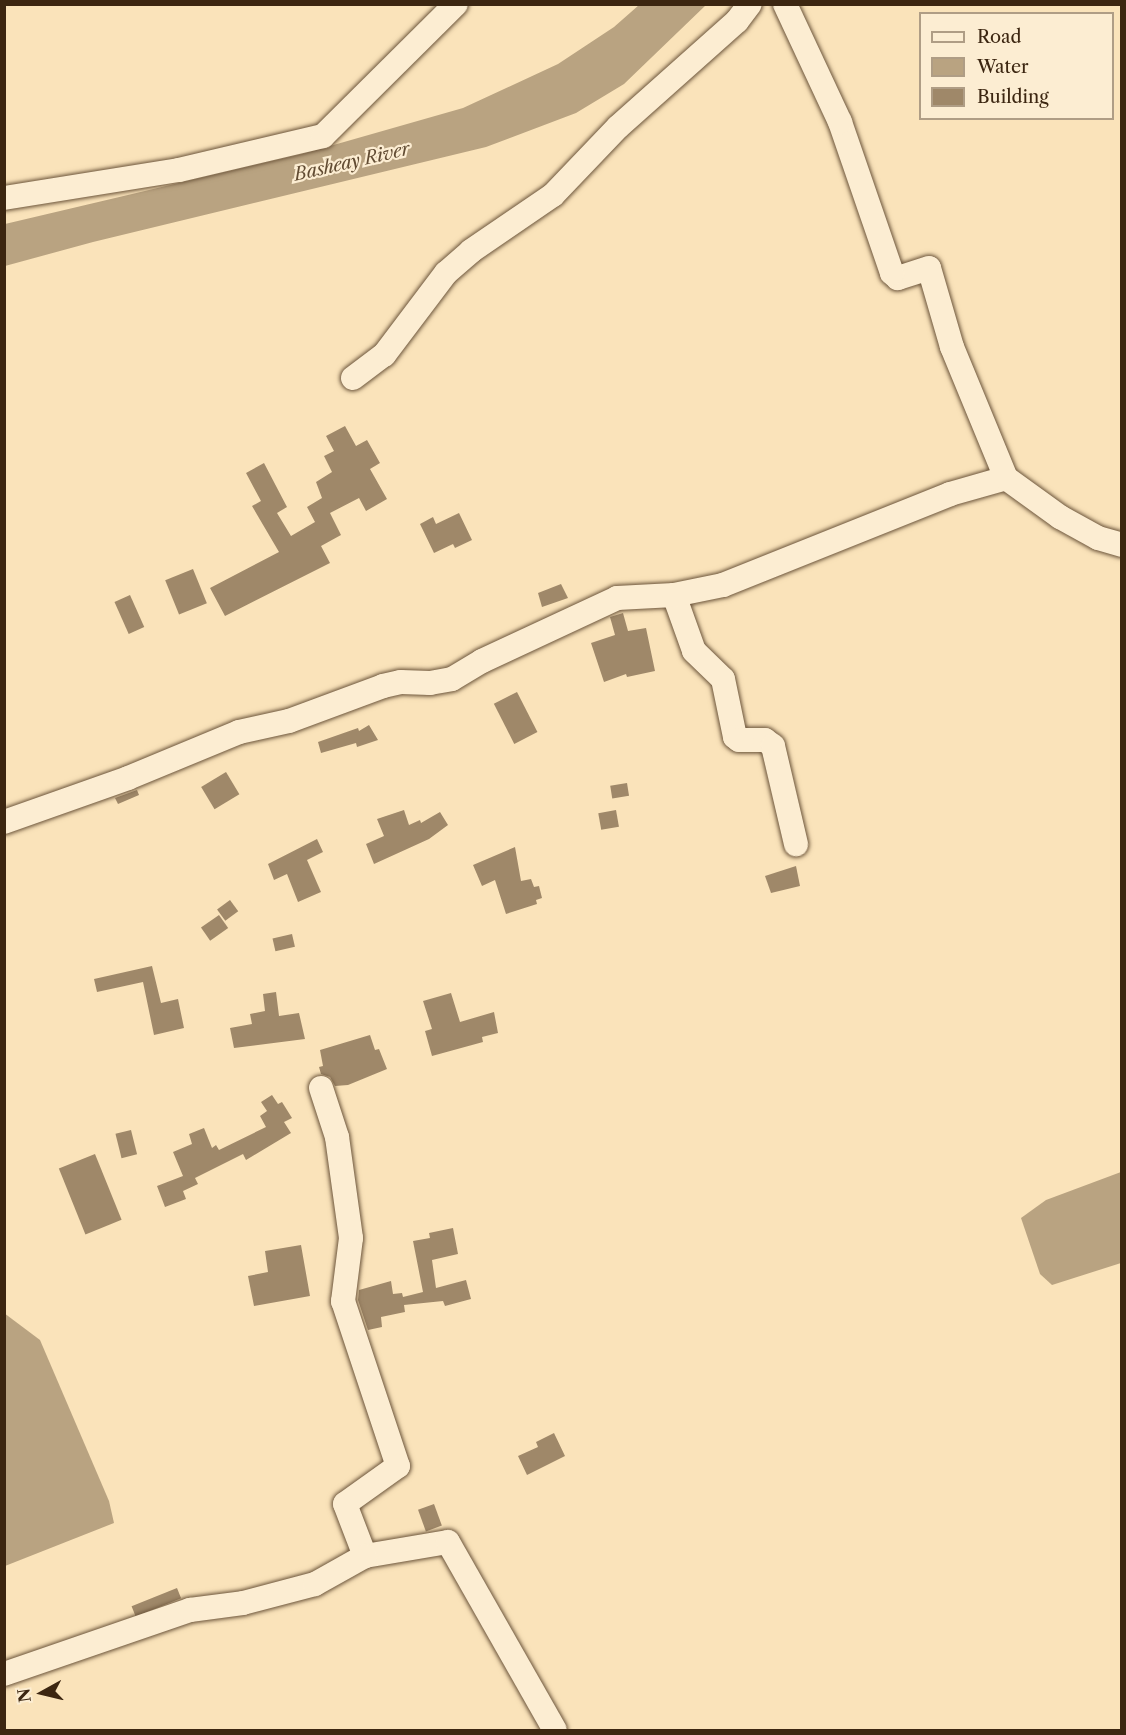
<!DOCTYPE html>
<style>
body{margin:0}
#map{position:relative;width:1126px;height:1735px;overflow:hidden;background:#fae3ba;font-family:"Libre Caslon Text",serif}
div>[style]{position:absolute}
[style*='--x']{left:calc(var(--x)*1px);top:calc(var(--y)*1px);width:calc(var(--w)*1px);rotate:calc(var(--a)*1deg)}
.water>*{inset:0;background:#b9a381}
.building>*{inset:0;background:#9f8869;transform-origin:0 0}
.roads{filter:drop-shadow(0 0 2px #6c553b) drop-shadow(0 0 2px #6c553b)}
.minor>*{height:24px;margin:-12px;padding:0 12px;transform-origin:12px;border-radius:12px;background:#fcedd2}
span{translate:-50% -50%;white-space:nowrap;text-align:center;line-height:1.15;-webkit-text-stroke:4.5px #fcedd2;paint-order:stroke}
.water-label{font-size:18px;color:#624c33;font-style:italic}
.frame{position:absolute;inset:0;border:6px solid #3c2611;pointer-events:none}
.legend{position:absolute;left:919px;top:12px;width:195px;height:108px;box-sizing:border-box;background:#fcedd2;border:2px solid #af9d85;margin:0;padding:8px 10px;list-style:none;font-size:18px;color:#3c2611}
.legend li{display:flex;align-items:center;gap:12px;height:30px}
.legend b{width:30px;border:2px solid #af9d85}
.north{position:absolute;left:12px;top:1663px;width:60px;height:60px;-webkit-text-stroke:4px #fcedd2;paint-order:stroke;rotate:262deg;font-size:16px;font-weight:700;line-height:24px;text-align:center;color:#3c2611}
.north::after{content:'';display:block;margin:auto;width:21px;height:27px;background:#3c2611;clip-path:polygon(50% 0,100% 100%,50% 72%,0 100%)}
</style>
<div id="map">
<div class="water">
<div style="clip-path:polygon(639px 5px,706px 5px,624px 84px,576px 113px,486px 147px,93px 242px,5px 266px,5px 224px,302px 154px,463px 108px,558px 64px,614px 27px)"></div>
<div style="clip-path:polygon(1121px 1172px,1121px 1263px,1052px 1285px,1040px 1274px,1021px 1218px,1046px 1200px)"></div>
<div style="clip-path:polygon(4px 1313px,40px 1340px,109px 1501px,114px 1523px,5px 1566px)"></div>
</div>
<div class="building">
<div style="clip-path:polygon(345px 426px,356px 446px,367px 440px,380px 463px,370px 469px,387px 499px,366px 511px,359px 498px,330px 513px,341px 535px,321px 546px,330px 563px,225px 616px,210px 588px,279px 552px,252px 506px,261px 501px,246px 473px,264px 463px,287px 507px,277px 513px,291px 536px,315px 522px,307px 507px,322px 498px,316px 482px,332px 472px,324px 456px,334px 451px,326px 436px)"></div>
<div style="clip-path:polygon(459px 513px,472px 540px,455px 548px,453px 544px,434px 553px,420px 524px,433px 517px,436px 524px)"></div>
<div style="left:193px;top:569px;width:37px;height:30px;rotate:68deg"></div>
<div style="clip-path:polygon(561px 584px,568px 598px,542px 607px,538px 593px)"></div>
<div style="left:130px;top:595px;width:35px;height:17px;rotate:66deg"></div>
<div style="clip-path:polygon(623px 613px,628px 631px,646px 628px,655px 671px,627px 677px,626px 674px,604px 682px,591px 643px,615px 635px,610px 617px)"></div>
<div style="left:517px;top:692px;width:45px;height:26px;rotate:63deg"></div>
<div style="clip-path:polygon(369px 725px,378px 740px,357px 747px,356px 743px,321px 753px,318px 742px,358px 728px,359px 731px)"></div>
<div style="left:226px;top:772px;width:26px;height:29px;rotate:59deg"></div>
<div style="left:627px;top:783px;width:13px;height:17px;rotate:81deg"></div>
<div style="clip-path:polygon(137px 790px,139px 795px,118px 804px,115px 798px)"></div>
<div style="clip-path:polygon(404px 810px,409px 825px,420px 820px,421px 823px,440px 812px,448px 825px,429px 839px,374px 864px,366px 844px,384px 836px,377px 819px)"></div>
<div style="left:616px;top:810px;width:17px;height:18px;rotate:80deg"></div>
<div style="clip-path:polygon(317px 839px,323px 852px,307px 860px,321px 892px,298px 902px,287px 874px,274px 880px,268px 864px)"></div>
<div style="clip-path:polygon(515px 847px,521px 881px,531px 879px,534px 887px,539px 886px,542px 898px,536px 900px,537px 904px,506px 914px,495px 880px,482px 886px,473px 865px)"></div>
<div style="clip-path:polygon(796px 866px,800px 886px,771px 893px,765px 876px)"></div>
<div style="left:230px;top:900px;width:14px;height:16px;rotate:54deg"></div>
<div style="left:219px;top:915px;width:16px;height:22px;rotate:55deg"></div>
<div style="left:292px;top:934px;width:13px;height:20px;rotate:77deg"></div>
<div style="clip-path:polygon(152px 966px,161px 1003px,178px 999px,184px 1028px,154px 1035px,143px 982px,97px 992px,94px 979px)"></div>
<div style="clip-path:polygon(276px 992px,279px 1016px,299px 1013px,305px 1039px,234px 1048px,230px 1028px,252px 1024px,250px 1014px,265px 1011px,263px 994px)"></div>
<div style="clip-path:polygon(451px 993px,460px 1022px,494px 1012px,498px 1033px,482px 1037px,483px 1042px,432px 1056px,425px 1031px,432px 1029px,423px 1001px)"></div>
<div style="clip-path:polygon(370px 1035px,375px 1050px,379px 1049px,387px 1069px,348px 1085px,335px 1086px,330px 1077px,321px 1074px,319px 1067px,323px 1066px,320px 1050px)"></div>
<div style="clip-path:polygon(272px 1095px,278px 1104px,282px 1102px,292px 1118px,284px 1122px,291px 1133px,246px 1160px,243px 1154px,195px 1178px,198px 1184px,183px 1191px,186px 1199px,165px 1207px,157px 1186px,183px 1176px,173px 1152px,192px 1144px,189px 1134px,204px 1128px,212px 1148px,216px 1145px,219px 1150px,266px 1127px,260px 1116px,267px 1111px,261px 1102px)"></div>
<div style="left:131px;top:1130px;width:25px;height:16px;rotate:76deg"></div>
<div style="left:95px;top:1154px;width:71px;height:39px;rotate:68deg"></div>
<div style="clip-path:polygon(453px 1228px,458px 1254px,432px 1260px,436px 1288px,466px 1280px,471px 1299px,445px 1306px,443px 1301px,404px 1305px,405px 1312px,381px 1317px,382px 1327px,368px 1330px,358px 1300px,359px 1290px,391px 1281px,393px 1294px,402px 1293px,403px 1297px,423px 1292px,413px 1241px,430px 1238px,429px 1233px)"></div>
<div style="clip-path:polygon(301px 1245px,310px 1296px,254px 1306px,248px 1276px,268px 1272px,265px 1251px)"></div>
<div style="clip-path:polygon(554px 1433px,565px 1456px,527px 1475px,518px 1456px,538px 1447px,536px 1442px)"></div>
<div style="left:434px;top:1504px;width:23px;height:17px;rotate:70deg"></div>
<div style="left:177px;top:1588px;width:11px;height:49px;rotate:68deg"></div>
</div>
<div class="roads">
<div class="minor">
<div style="--x:4;--y:198;--w:177;--a:-9.1"></div>
<div style="--x:179;--y:170;--w:148;--a:-13.3"></div>
<div style="--x:323;--y:136;--w:187;--a:-44.8"></div>
<div style="--x:353;--y:378;--w:39;--a:-37"></div>
<div style="--x:384;--y:355;--w:103;--a:-52.9"></div>
<div style="--x:446;--y:273;--w:33;--a:-41"></div>
<div style="--x:471;--y:251;--w:99;--a:-34.3"></div>
<div style="--x:553;--y:195;--w:94;--a:-46.3"></div>
<div style="--x:618;--y:127;--w:159;--a:-41.7"></div>
<div style="--x:737;--y:21;--w:21;--a:-53"></div>
<div style="--x:1006;--y:478;--w:67;--a:35.8"></div>
<div style="--x:1060;--y:517;--w:43;--a:28.9"></div>
<div style="--x:1098;--y:538;--w:25;--a:16"></div>
<div style="--x:674;--y:595;--w:59;--a:70.3"></div>
<div style="--x:694;--y:651;--w:40;--a:44"></div>
<div style="--x:723;--y:679;--w:59;--a:78.3"></div>
<div style="--x:735;--y:737;--w:5;--a:37"></div>
<div style="--x:739;--y:740;--w:26;--a:0"></div>
<div style="--x:765;--y:740;--w:10;--a:37"></div>
<div style="--x:773;--y:746;--w:101;--a:76.8"></div>
<div style="--x:4;--y:822;--w:132;--a:-19.5"></div>
<div style="--x:128;--y:778;--w:120;--a:-22.5"></div>
<div style="--x:239;--y:732;--w:51;--a:-12.4"></div>
<div style="--x:289;--y:721;--w:100;--a:-20.4"></div>
<div style="--x:383;--y:686;--w:18;--a:-13"></div>
<div style="--x:401;--y:682;--w:29;--a:2"></div>
<div style="--x:430;--y:683;--w:22;--a:-10"></div>
<div style="--x:452;--y:679;--w:35;--a:-31"></div>
<div style="--x:482;--y:661;--w:149;--a:-25"></div>
<div style="--x:617;--y:598;--w:57;--a:-3"></div>
<div style="--x:674;--y:595;--w:50;--a:-11.5"></div>
<div style="--x:723;--y:585;--w:245;--a:-21.8"></div>
<div style="--x:950;--y:494;--w:58;--a:-15.9"></div>
<div style="--x:1006;--y:478;--w:142;--a:-112.4"></div>
<div style="--x:952;--y:347;--w:82;--a:-106.2"></div>
<div style="--x:929;--y:268;--w:33;--a:162"></div>
<div style="--x:898;--y:278;--w:8;--a:-140"></div>
<div style="--x:892;--y:273;--w:160;--a:-109"></div>
<div style="--x:840;--y:122;--w:130;--a:-115"></div>
<div style="--x:321;--y:1088;--w:52;--a:71.9"></div>
<div style="--x:337;--y:1137;--w:102;--a:82.1"></div>
<div style="--x:351;--y:1238;--w:64;--a:97.2"></div>
<div style="--x:343;--y:1301;--w:174;--a:71.6"></div>
<div style="--x:398;--y:1466;--w:65;--a:144.4"></div>
<div style="--x:345;--y:1504;--w:56;--a:69"></div>
<div style="--x:365;--y:1556;--w:84;--a:-9.6"></div>
<div style="--x:448;--y:1542;--w:216;--a:60.4"></div>
<div style="--x:4;--y:1674;--w:197;--a:-19"></div>
<div style="--x:190;--y:1610;--w:53;--a:-7.5"></div>
<div style="--x:243;--y:1603;--w:74;--a:-14.8"></div>
<div style="--x:315;--y:1584;--w:57;--a:-29.2"></div>
</div>
</div>
<div class="water-label">
<span style="left:352px;top:162px;rotate:-13deg">Basheay River</span>
</div>
<div class="frame"></div>
<ul class="legend">
<li><b style="height:8px;background:#fcedd2"></b>Road</li>
<li><b style="height:16px;background:#b9a381"></b>Water</li>
<li><b style="height:16px;background:#9f8869"></b>Building</li>
</ul>
<div class="north">N</div>
</div>
